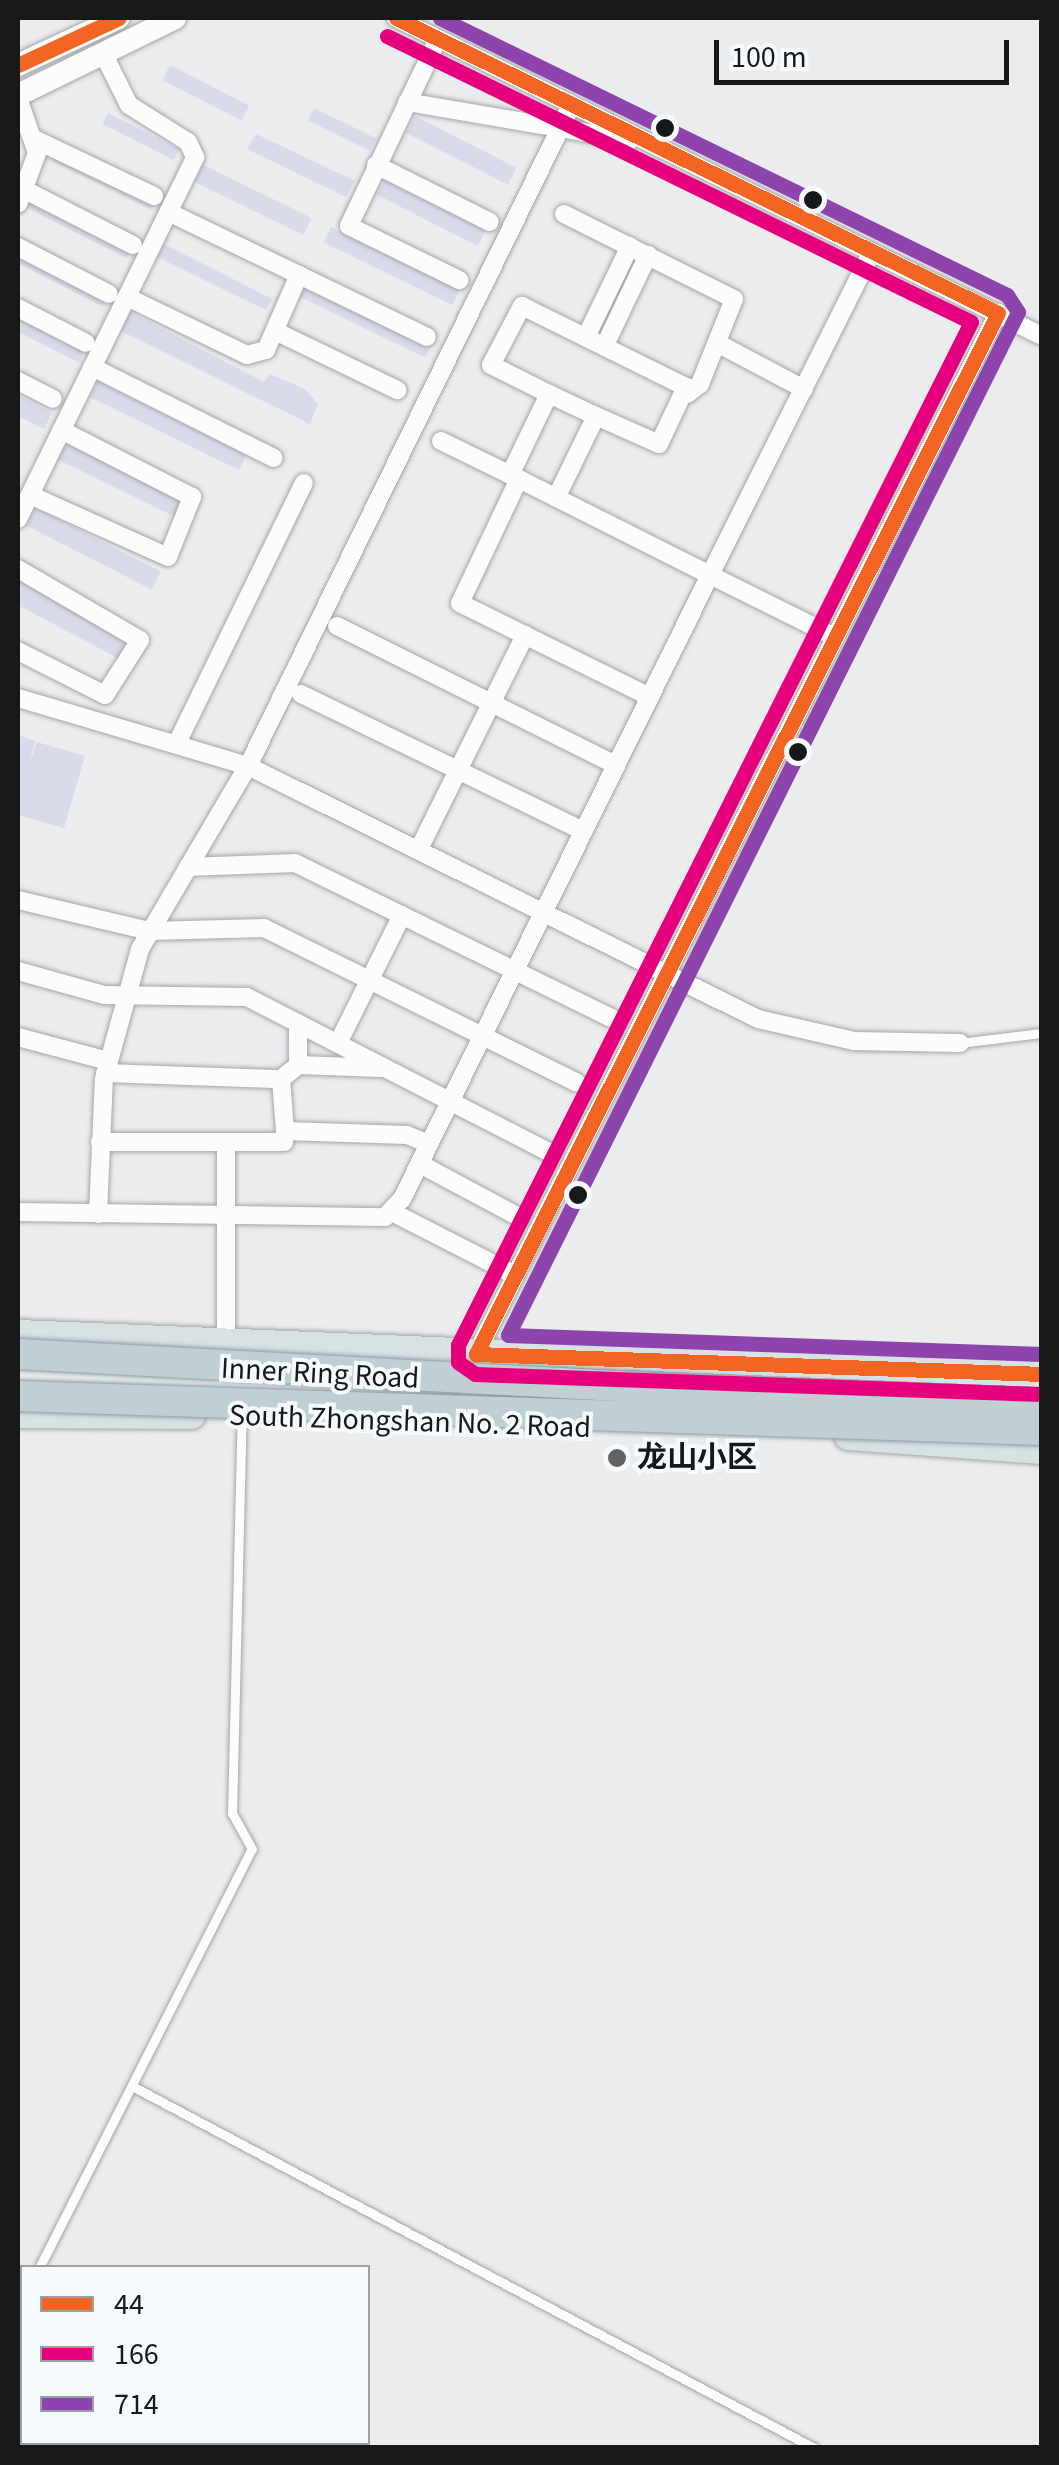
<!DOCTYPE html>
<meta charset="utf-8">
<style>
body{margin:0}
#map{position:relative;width:1059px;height:2465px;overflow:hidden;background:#eaecee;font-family:"Source Sans 3","Noto Sans SC",sans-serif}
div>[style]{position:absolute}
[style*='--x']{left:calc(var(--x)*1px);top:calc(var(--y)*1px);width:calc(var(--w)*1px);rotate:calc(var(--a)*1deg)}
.green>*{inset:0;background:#d9dbea;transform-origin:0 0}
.roads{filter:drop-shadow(0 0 2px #a4a6a8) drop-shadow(0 0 2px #a4a6a8)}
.lane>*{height:9px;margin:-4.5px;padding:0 4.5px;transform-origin:4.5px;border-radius:4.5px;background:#fcfcfc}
.street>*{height:18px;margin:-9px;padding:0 9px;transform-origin:9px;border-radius:9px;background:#fcfcfc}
.secondary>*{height:22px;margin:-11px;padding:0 11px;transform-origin:11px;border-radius:11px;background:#fcfcfc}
.primary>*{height:25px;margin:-12.5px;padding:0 12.5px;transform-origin:12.5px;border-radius:12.5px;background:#d8e1e4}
.bridges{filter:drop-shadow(0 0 2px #8b9ba0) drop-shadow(0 0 2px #8b9ba0)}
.highway-bridge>*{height:30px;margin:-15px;padding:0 15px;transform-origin:15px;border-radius:15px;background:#c0cfd3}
.bus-1>*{height:15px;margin:-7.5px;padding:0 7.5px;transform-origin:7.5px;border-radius:7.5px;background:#f26522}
.bus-2>*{height:15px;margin:-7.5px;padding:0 7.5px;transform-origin:7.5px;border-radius:7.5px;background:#e5007d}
.bus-3>*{height:15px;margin:-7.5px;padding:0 7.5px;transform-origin:7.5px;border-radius:7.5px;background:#8e44ad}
.dots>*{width:28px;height:28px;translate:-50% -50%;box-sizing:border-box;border:5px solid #f5fafd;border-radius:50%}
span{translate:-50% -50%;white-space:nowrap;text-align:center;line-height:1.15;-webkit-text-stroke:8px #f5fafd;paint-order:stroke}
.street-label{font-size:30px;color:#161819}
.poi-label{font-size:30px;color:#161819;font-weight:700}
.left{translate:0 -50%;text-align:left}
.frame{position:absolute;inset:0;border:20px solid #161819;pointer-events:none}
.legend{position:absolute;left:20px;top:2265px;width:350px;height:180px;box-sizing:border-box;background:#f5fafd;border:2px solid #9ca0a2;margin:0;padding:12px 18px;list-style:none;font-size:30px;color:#161819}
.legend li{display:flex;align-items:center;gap:20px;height:50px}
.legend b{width:50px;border:2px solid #9ca0a2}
.scale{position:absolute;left:714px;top:40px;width:295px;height:45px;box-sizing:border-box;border:5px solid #161819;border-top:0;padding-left:12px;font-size:30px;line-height:35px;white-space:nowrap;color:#161819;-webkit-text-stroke:8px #f5fafd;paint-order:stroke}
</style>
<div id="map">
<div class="green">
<div style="left:170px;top:65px;width:89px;height:17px;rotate:27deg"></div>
<div style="left:314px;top:108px;width:69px;height:14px;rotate:26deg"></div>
<div style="left:108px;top:113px;width:80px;height:12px;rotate:27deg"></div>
<div style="left:415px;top:116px;width:114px;height:19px;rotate:27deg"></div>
<div style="clip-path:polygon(256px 134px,294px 152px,355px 181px,346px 197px,247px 149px)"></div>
<div style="left:56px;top:153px;width:110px;height:9px;rotate:26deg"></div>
<div style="left:201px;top:164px;width:123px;height:19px;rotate:26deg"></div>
<div style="left:386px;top:177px;width:113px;height:20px;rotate:27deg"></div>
<div style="left:32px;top:199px;width:111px;height:10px;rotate:27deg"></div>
<div style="left:331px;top:227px;width:143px;height:17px;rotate:26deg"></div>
<div style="clip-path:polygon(164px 244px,272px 299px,266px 310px,157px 257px)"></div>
<div style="left:18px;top:251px;width:100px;height:11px;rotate:27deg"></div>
<div style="left:306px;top:283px;width:140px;height:15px;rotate:26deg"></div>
<div style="clip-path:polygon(130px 312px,264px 382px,270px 374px,305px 389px,318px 404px,310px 424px,121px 331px)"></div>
<div style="left:18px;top:316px;width:75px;height:14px;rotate:27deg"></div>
<div style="clip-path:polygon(99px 379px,246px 455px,239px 470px,90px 397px)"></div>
<div style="clip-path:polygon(18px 395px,52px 413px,44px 429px,18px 416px)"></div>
<div style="left:65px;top:443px;width:133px;height:18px;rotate:26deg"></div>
<div style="left:36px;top:508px;width:140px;height:20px;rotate:27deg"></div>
<div style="left:18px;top:579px;width:126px;height:23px;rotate:28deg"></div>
<div style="clip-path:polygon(18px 735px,35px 741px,29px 765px,37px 742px,85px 756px,64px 828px,18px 815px)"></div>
</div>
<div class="roads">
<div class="lane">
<div style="--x:960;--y:1043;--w:83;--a:-7"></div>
<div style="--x:132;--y:2086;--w:772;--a:27.96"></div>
<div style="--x:39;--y:2268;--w:470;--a:-63.1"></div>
<div style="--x:252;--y:1849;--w:41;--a:-119.1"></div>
<div style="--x:232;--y:1813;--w:397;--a:-88.6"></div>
<div style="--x:18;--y:2310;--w:11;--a:-68"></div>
</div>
<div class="street">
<div style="--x:396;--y:18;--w:720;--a:26.21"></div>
<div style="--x:438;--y:39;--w:207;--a:115.5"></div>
<div style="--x:349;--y:226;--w:123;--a:26.1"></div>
<div style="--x:18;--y:98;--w:58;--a:70.9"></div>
<div style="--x:37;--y:153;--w:54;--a:110.4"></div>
<div style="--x:407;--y:102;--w:226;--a:9.7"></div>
<div style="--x:34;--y:139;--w:133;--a:25.4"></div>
<div style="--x:376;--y:165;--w:127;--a:26.6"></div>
<div style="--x:25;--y:190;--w:121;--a:27"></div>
<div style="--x:564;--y:214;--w:190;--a:26.6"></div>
<div style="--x:734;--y:299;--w:92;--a:111.8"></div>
<div style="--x:700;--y:384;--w:16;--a:142"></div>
<div style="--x:18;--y:247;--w:102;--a:27.3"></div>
<div style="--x:299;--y:275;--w:142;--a:25.8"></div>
<div style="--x:127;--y:297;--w:133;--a:25.8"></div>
<div style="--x:247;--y:355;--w:20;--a:-15"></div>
<div style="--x:266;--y:350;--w:82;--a:-66.3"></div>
<div style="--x:299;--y:275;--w:145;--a:-154.3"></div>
<div style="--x:18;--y:308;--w:76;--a:27.2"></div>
<div style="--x:275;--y:331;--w:136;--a:25.8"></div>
<div style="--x:586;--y:337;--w:101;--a:-64.2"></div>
<div style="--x:719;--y:344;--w:96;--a:27.9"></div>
<div style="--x:605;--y:345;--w:100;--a:-64.5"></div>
<div style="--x:92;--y:367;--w:203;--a:26.6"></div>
<div style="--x:18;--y:381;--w:39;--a:27"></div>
<div style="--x:549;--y:394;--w:65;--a:-153.4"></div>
<div style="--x:491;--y:365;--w:67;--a:-62.3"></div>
<div style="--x:522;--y:306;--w:183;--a:26.3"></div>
<div style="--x:686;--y:387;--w:63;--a:115.3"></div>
<div style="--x:659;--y:444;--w:69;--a:-156"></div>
<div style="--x:441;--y:441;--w:87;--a:26"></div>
<div style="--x:510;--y:475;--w:90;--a:-64.3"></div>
<div style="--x:549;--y:394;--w:52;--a:25.1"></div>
<div style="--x:596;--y:416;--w:91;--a:116"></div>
<div style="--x:30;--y:495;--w:151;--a:24.2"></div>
<div style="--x:168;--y:557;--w:65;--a:-68.2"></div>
<div style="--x:192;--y:497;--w:147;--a:-152.9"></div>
<div style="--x:18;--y:519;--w:403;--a:-63.9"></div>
<div style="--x:195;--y:157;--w:17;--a:-115"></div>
<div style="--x:188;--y:142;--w:70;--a:-147.9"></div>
<div style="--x:129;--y:105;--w:58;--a:-116.6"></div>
<div style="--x:18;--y:569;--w:141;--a:30.2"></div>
<div style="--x:140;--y:640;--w:65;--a:122.5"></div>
<div style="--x:105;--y:695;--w:97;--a:-153.2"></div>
<div style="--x:337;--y:626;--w:312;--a:26.5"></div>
<div style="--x:301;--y:694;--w:314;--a:25.9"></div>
<div style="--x:650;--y:697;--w:212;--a:-153.7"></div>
<div style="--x:460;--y:603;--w:137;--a:-64.6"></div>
<div style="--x:519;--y:479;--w:214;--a:26.7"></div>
<div style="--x:710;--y:575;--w:361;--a:-63.4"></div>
<div style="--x:18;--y:698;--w:240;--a:16.5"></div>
<div style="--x:248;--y:766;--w:569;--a:26.39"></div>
<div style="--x:758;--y:1019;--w:98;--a:12.9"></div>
<div style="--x:854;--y:1041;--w:106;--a:1.1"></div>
<div style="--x:178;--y:741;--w:287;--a:-64"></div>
<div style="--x:419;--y:849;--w:239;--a:-63.6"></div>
<div style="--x:188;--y:867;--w:107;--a:-2.1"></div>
<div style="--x:295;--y:863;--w:352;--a:26.1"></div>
<div style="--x:18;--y:900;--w:135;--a:13.3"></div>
<div style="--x:149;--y:931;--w:115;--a:-1.5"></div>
<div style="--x:264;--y:928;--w:349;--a:26.3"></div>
<div style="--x:18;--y:971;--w:89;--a:15.6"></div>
<div style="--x:104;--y:995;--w:143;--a:0.8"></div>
<div style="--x:247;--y:997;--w:339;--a:27.2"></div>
<div style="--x:18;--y:1037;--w:93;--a:14.9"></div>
<div style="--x:338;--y:1043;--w:143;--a:-63.4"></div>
<div style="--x:298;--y:1065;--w:42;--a:-90"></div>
<div style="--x:105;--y:1073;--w:176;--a:2"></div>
<div style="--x:281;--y:1079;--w:52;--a:85.6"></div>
<div style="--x:281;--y:1079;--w:22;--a:-39"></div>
<div style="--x:298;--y:1065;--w:83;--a:2.1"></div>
<div style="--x:100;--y:1142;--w:184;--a:0"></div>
<div style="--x:284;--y:1142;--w:11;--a:-85"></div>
<div style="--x:285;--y:1131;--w:122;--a:1.9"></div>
<div style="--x:407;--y:1135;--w:24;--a:22"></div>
<div style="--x:420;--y:1164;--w:112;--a:28.2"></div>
<div style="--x:18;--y:1212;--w:367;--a:0.8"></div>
<div style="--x:385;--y:1217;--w:25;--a:-47"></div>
<div style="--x:402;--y:1199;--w:696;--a:-63.73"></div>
<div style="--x:710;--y:575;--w:140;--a:26.4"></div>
<div style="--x:392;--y:1212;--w:138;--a:27.1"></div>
<div style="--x:98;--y:1214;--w:135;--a:-87.5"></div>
<div style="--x:104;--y:1079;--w:135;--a:-74.5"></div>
<div style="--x:140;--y:949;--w:212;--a:-59.5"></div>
<div style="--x:248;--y:766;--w:735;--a:-63.92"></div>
<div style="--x:226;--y:1343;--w:201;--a:-90"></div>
<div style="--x:465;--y:1418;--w:65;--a:-80.2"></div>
<div style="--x:476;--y:1354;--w:1165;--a:-63.37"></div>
</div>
<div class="secondary">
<div style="--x:18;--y:65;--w:111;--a:-25"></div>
<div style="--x:18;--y:95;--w:175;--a:-26.1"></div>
</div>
<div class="primary">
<div style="--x:18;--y:1332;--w:1025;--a:2.35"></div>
<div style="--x:18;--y:1415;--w:174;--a:0.3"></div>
<div style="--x:847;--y:1437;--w:196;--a:4.1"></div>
</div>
</div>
<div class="bridges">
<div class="highway-bridge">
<div style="--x:18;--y:1354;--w:1025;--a:3.07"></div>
<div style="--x:18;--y:1396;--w:1025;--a:1.9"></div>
</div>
</div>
<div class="bus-1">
<div style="--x:396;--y:18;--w:670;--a:26.11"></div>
<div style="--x:998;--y:313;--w:1165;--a:116.63"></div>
<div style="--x:476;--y:1354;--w:566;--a:2.02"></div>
<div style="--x:18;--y:65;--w:111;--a:-25"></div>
</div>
<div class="bus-2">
<div style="--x:387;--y:36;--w:650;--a:26.09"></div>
<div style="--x:971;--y:322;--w:1144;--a:116.63"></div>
<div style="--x:458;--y:1345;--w:17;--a:90"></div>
<div style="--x:458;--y:1362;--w:21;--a:35"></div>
<div style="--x:475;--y:1374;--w:566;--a:2.02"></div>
</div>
<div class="bus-3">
<div style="--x:440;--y:18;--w:631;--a:26.04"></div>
<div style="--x:1007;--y:295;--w:20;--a:57"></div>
<div style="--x:1018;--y:312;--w:1143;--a:116.5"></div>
<div style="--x:508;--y:1335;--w:534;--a:2.04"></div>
</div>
<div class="dots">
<div style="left:665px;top:128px;background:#161819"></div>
<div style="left:813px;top:200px;background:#161819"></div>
<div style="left:798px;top:752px;background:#161819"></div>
<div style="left:578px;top:1195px;background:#161819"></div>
<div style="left:617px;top:1458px;background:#606264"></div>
</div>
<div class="street-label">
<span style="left:320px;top:1374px;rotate:3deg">Inner Ring Road</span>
<span style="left:410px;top:1422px;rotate:2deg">South Zhongshan No. 2 Road</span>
</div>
<div class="poi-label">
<span class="left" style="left:637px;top:1458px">龙山小区</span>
</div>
<div class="frame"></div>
<ul class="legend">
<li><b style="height:12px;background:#f26522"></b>44</li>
<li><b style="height:12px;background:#e5007d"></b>166</li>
<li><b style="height:12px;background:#8e44ad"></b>714</li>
</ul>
<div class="scale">100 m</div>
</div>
